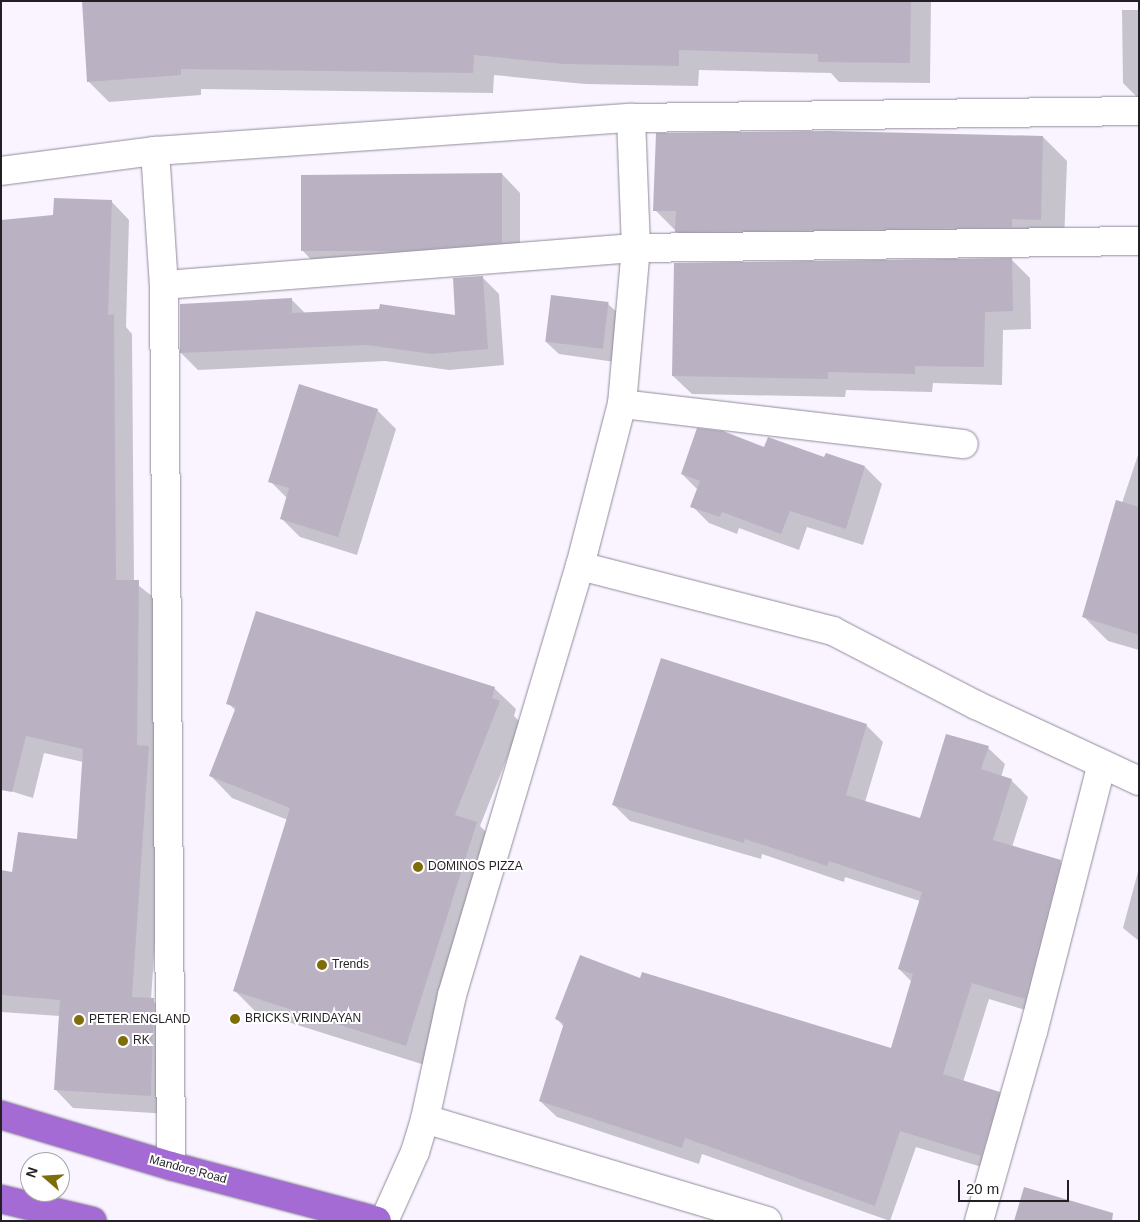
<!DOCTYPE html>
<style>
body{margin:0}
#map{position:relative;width:1140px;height:1222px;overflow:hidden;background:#f9f4ff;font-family:Arial,sans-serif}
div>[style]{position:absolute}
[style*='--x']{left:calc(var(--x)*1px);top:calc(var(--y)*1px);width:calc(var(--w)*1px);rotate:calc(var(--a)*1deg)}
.shadow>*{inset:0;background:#0003}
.building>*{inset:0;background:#bab2c3;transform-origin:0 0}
.roads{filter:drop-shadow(0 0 1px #928b9a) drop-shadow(0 0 1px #928b9a)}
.street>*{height:28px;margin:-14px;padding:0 14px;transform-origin:14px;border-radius:14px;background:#fff}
.highway>*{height:28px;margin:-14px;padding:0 14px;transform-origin:14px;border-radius:14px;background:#a46bd4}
.dots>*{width:14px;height:14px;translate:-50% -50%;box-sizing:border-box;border:2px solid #fff;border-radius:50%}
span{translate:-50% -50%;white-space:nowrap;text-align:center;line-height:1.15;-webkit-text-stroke:4px #fff;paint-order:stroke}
.poi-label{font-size:12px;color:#221f25}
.left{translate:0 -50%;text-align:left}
.street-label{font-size:12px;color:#221f25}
.frame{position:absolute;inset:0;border:2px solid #221f25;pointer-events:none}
.north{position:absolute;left:20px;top:1152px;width:50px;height:50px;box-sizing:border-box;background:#fff;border:1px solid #a7a5a8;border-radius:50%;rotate:289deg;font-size:14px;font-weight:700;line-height:20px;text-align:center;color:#221f25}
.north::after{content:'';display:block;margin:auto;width:18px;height:22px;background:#7f6d09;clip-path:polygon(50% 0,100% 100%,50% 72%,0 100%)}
.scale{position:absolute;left:958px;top:1180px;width:111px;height:22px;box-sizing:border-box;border:2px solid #221f25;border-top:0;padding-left:6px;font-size:15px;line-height:18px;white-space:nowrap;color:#221f25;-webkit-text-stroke:4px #fff;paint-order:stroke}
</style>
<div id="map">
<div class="shadow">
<div style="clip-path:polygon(83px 1px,931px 1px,930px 83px,839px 82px,831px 73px,699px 70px,698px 86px,585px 84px,494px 75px,493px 93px,201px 89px,201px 95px,109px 102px,89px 82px)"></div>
<div style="clip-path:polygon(1122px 10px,1139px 10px,1139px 99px,1123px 83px)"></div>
<div style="clip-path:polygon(1043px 137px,1067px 161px,1064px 243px,679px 234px,655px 210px)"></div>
<div style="clip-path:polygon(502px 174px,520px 193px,520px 261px,321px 270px,303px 251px)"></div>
<div style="clip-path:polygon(111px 201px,129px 220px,126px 327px,132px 334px,134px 582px,157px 600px,167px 765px,151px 999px,172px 1018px,169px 1114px,73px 1108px,55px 1089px,60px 1016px,1px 1012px,1px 872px,14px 873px,78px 841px,83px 762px,44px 753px,33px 798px,1px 788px,54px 216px)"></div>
<div style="clip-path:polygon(1012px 260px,1030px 278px,1031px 329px,1003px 330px,1002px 385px,933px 383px,932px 392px,846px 390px,845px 397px,692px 394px,673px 376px)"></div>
<div style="clip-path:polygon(482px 277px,499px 294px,504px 365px,449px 370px,385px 361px,198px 370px,181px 353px,291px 299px,306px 314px,380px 311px,457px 316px)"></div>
<div style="clip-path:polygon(608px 304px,621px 316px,615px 362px,559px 354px,546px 342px)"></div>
<div style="clip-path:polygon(377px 410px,396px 429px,357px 555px,300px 537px,282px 519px,288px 499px,270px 481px)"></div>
<div style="clip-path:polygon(765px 448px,825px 459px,826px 455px,865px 467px,882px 484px,863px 545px,807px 527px,799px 550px,739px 528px,737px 534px,709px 523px,692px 506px,698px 490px,682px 474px)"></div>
<div style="clip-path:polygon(1139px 452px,1139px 650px,1108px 641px,1084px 617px)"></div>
<div style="clip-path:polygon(494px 688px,516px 709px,514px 716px,521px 723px,480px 826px,498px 844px,428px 1066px,256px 1012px,234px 990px,288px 820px,232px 798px,211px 776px,236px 711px,228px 703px)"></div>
<div style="clip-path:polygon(866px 725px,883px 742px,865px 802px,920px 819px,988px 748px,1005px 764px,1001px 777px,1011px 780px,1028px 797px,1012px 847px,1060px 862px,1077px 878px,1042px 1015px,989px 999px,963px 1082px,999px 1093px,1016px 1110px,998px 1172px,916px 1147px,890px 1221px,702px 1154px,699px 1164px,557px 1117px,540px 1101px,564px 1027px,557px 1019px,641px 979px,891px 1049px,912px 982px,899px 969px,920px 901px,845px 877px,844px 882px,762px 854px,761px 859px,630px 821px,613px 804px)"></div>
<div style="clip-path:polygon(1139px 868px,1139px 941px,1123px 928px)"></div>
</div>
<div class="building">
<div style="clip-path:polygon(82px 1px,911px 1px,910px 63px,818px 62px,818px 54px,679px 50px,679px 66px,564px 64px,474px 55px,473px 73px,181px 69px,181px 75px,87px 82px)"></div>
<div style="clip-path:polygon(829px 131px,1043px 136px,1041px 220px,1012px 219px,1012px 227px,675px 232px,676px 211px,653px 211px,656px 133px)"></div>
<div style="clip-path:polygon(502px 173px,502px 243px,399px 251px,301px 251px,301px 175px)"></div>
<div style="clip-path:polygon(54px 198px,112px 200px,108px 315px,114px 314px,116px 580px,139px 580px,137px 745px,149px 746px,132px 997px,154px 998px,151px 1096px,54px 1090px,60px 1000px,1px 995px,1px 870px,12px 872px,18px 832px,77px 839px,83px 749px,26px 736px,12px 792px,1px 790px,1px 220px,53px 215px)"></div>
<div style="clip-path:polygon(1012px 258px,1013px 311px,985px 312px,984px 367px,915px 366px,915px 374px,828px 372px,828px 379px,672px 376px,674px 263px)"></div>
<div style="clip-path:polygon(483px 276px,488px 349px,432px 354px,367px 345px,180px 353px,180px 304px,292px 298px,292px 313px,379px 309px,380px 304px,455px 315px,453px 278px)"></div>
<div style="left:551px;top:295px;width:58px;height:47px;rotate:7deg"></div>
<div style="clip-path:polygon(299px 384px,378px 409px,338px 537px,280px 519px,289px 488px,268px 482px)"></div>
<div style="clip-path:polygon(697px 428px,723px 431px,764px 447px,768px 437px,824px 457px,826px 453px,865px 466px,846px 529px,790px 511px,781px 534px,722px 512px,720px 517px,690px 507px,700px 481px,681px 474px)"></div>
<div style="clip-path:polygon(1116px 500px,1139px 507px,1139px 635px,1082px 617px)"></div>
<div style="clip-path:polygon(256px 611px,495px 687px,492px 698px,500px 701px,455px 815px,477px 822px,406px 1046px,233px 991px,290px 808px,209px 776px,236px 707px,226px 704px)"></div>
<div style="clip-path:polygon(661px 658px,867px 724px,846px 795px,920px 818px,946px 734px,989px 746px,981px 769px,1012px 779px,993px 840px,1061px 860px,1025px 999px,972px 983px,943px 1074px,1000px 1092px,981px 1156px,900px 1131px,875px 1206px,685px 1138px,682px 1148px,539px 1101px,564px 1023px,555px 1019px,580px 955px,640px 978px,642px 972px,891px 1048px,913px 974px,898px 969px,922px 892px,829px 861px,827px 866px,745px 839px,744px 843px,612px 805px)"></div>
<div style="clip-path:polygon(1024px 1187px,1113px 1213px,1112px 1221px,1014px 1221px)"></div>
</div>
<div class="roads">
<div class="street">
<div style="--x:155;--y:151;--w:134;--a:86.2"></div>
<div style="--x:164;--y:285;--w:473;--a:-4.5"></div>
<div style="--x:636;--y:248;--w:503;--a:-0.8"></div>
<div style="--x:1;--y:171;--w:155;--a:-7.4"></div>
<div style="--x:155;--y:151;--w:477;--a:-4"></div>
<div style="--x:631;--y:118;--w:508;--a:-0.79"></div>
<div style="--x:164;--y:285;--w:881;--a:89.54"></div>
<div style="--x:622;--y:404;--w:344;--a:6.7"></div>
<div style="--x:580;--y:566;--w:261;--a:14.4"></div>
<div style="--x:833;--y:631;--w:161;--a:27.4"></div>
<div style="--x:976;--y:705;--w:180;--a:25"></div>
<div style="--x:425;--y:1119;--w:357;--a:16.6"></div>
<div style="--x:384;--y:1221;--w:76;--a:-65.8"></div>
<div style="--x:415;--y:1152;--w:34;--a:-73"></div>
<div style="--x:425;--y:1119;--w:127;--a:-77.7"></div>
<div style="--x:452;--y:995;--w:448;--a:-73.4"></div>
<div style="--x:580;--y:566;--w:167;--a:-75.5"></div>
<div style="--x:622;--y:404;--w:157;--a:-84.9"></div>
<div style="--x:636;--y:248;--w:130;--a:-92.2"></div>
<div style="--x:979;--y:1221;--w:197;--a:-74.1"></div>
<div style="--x:1033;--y:1032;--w:274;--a:-75.6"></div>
</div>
<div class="highway">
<div style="--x:1;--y:1115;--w:177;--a:16.7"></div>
<div style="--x:171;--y:1166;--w:213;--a:14.9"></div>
<div style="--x:1;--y:1199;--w:94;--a:13.6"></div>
</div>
</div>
<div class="dots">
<div style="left:418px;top:867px;background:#7f6d09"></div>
<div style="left:322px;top:965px;background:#7f6d09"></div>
<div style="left:235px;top:1019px;background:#7f6d09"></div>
<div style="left:79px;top:1020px;background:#7f6d09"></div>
<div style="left:123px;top:1041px;background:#7f6d09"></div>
</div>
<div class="poi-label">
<span class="left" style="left:428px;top:867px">DOMINOS PIZZA</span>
<span class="left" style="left:332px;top:965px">Trends</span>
<span class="left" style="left:245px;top:1019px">BRICKS VRINDAYAN</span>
<span class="left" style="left:89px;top:1020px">PETER ENGLAND</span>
<span class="left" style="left:133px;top:1041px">RK</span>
</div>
<div class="street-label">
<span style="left:188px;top:1170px;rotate:15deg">Mandore Road</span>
</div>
<div class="frame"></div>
<div class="north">N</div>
<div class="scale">20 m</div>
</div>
